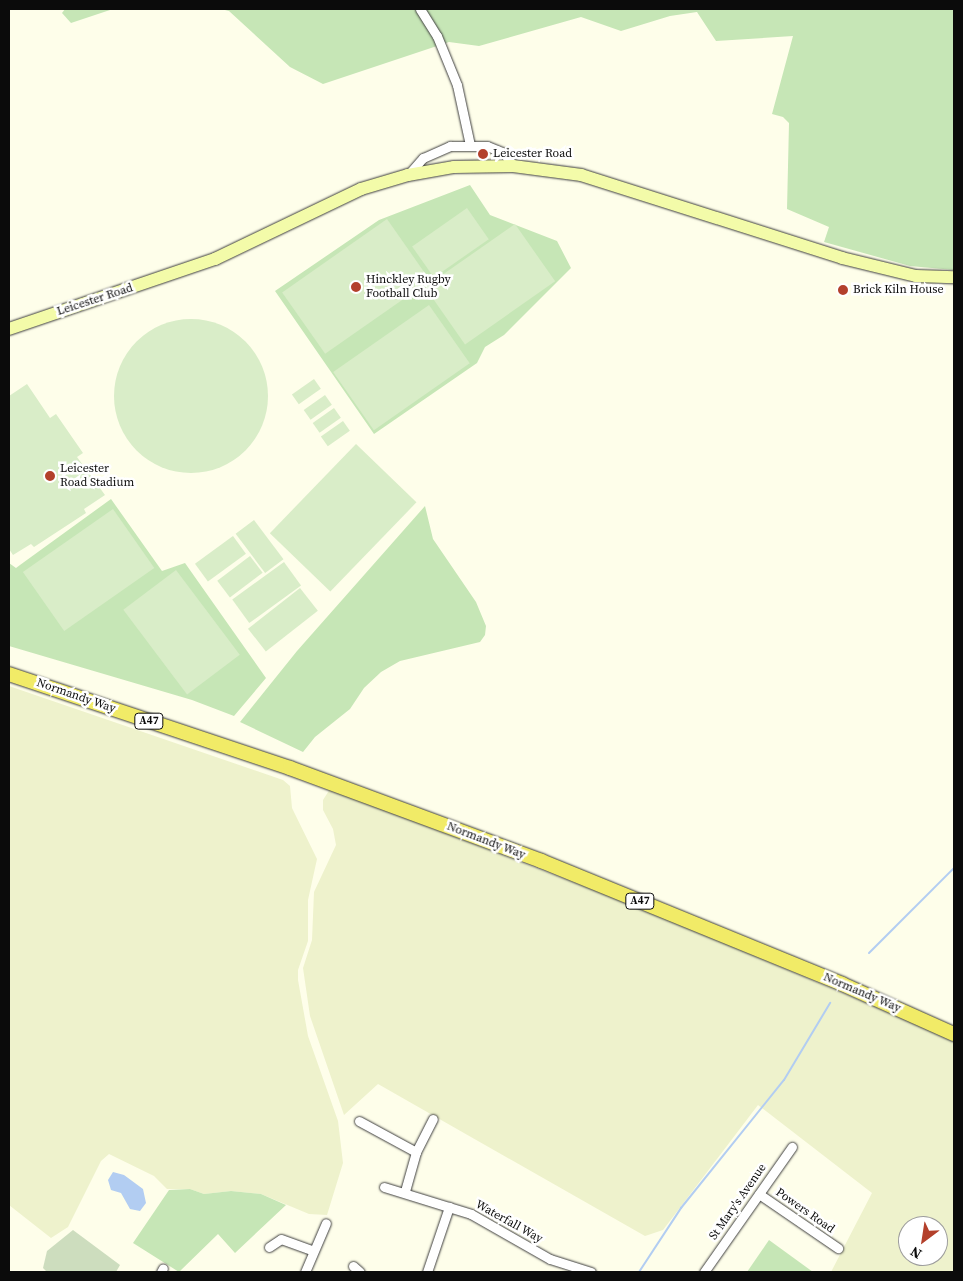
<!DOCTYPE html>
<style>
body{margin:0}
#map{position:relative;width:963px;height:1281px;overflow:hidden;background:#fefeea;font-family:"Source Serif 4",serif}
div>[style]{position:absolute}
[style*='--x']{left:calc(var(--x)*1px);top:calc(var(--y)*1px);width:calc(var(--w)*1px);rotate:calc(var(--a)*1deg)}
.farmland>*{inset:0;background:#eef2cc}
.green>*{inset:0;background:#c6e6b6}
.cemetery>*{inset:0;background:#cdddbe}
.pitch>*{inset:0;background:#d9edc8;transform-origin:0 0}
.round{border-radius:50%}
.water>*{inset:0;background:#b2cdf2}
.stream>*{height:2px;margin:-1px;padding:0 1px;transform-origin:1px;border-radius:1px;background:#b2cdf2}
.roads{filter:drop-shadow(0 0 1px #3e3e3e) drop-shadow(0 0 1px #3e3e3e)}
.street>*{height:9px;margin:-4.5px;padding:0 4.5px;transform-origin:4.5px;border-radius:4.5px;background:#fff}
.secondary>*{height:12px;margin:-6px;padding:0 6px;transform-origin:6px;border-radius:6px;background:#f3fba9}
.primary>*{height:14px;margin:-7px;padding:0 7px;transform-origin:7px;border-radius:7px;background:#f1eb67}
.dots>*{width:14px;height:14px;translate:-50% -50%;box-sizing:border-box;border:2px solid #fff;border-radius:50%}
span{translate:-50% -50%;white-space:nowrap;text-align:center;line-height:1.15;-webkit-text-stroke:5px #fff;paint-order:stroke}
.shield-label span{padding:1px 4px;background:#fff;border:1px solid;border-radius:4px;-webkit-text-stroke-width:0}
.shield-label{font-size:11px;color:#0b0b0b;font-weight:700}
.poi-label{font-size:12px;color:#0b0b0b}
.left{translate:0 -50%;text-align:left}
.street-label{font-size:12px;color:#0b0b0b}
.frame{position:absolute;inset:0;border:10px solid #0b0b0b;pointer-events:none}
.north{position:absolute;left:898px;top:1216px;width:50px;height:50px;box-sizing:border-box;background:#fff;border:1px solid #9d9d9d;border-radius:50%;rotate:211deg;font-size:14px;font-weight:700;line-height:20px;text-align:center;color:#0b0b0b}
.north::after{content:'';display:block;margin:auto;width:18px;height:22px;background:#b3402b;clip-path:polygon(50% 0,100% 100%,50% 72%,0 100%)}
</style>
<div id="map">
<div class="farmland">
<div style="clip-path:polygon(9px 686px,283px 780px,290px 786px,292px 808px,317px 859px,308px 900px,308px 941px,298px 970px,298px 980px,308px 1036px,338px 1121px,343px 1163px,327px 1215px,309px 1214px,261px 1194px,231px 1191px,204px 1194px,190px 1189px,167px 1189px,154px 1176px,109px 1154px,101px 1161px,68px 1227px,51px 1238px,9px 1205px)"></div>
<div style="clip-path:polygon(evenodd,330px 789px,643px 909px,954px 1040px,954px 1272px,831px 1272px,872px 1193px,758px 1105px,663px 1230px,645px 1236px,378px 1084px,344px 1115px,310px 1016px,303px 968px,312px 940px,314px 892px,336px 845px,333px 829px,323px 810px,323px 800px,330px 789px,908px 1226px,938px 1226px,938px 1256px,908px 1256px,908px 1226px)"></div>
</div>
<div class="green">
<div style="clip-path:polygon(65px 9px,113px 9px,71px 23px,62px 13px)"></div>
<div style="clip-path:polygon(221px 9px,954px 9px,954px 270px,910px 266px,824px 242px,829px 227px,787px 209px,789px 123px,783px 117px,772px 114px,793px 36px,716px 41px,697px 12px,670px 16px,621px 31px,581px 17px,479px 46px,449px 42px,323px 84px,290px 67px,229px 11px)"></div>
<div style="clip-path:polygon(470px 185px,490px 215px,557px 241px,571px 268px,504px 335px,485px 347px,477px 363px,374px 434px,275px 291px,379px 220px)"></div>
<div style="clip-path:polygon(111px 499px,162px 571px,185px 563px,266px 678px,234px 716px,192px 700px,9px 646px,9px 563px,16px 568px,20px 565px)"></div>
<div style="clip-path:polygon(425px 506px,433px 539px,476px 602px,486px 626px,485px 635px,480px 642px,400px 661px,381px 672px,364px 688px,350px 709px,315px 737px,303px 752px,240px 722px,297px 651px)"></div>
<div style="clip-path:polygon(190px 1189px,204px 1194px,231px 1191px,261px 1194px,286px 1205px,235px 1253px,218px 1234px,179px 1272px,133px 1243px,169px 1190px)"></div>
<div style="clip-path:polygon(769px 1240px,813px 1272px,747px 1272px)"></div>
</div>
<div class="cemetery">
<div style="clip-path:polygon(73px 1230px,120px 1265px,116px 1272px,47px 1272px,43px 1268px,47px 1251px)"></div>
</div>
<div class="pitch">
<div style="left:467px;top:208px;width:38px;height:67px;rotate:55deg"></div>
<div style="left:387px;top:219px;width:75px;height:128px;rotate:55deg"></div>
<div style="left:515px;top:224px;width:70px;height:110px;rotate:55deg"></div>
<div style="left:429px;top:305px;width:71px;height:117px;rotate:55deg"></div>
<div class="round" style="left:114px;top:319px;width:154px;height:154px"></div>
<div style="left:314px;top:379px;width:12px;height:27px;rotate:55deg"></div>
<div style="clip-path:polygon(27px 384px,50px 418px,56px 414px,83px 453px,77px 457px,105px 495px,84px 509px,86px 513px,34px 547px,31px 544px,13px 555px,9px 549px,9px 396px)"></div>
<div style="left:325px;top:395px;width:12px;height:26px;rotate:55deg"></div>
<div style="left:334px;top:408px;width:12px;height:26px;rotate:55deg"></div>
<div style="left:343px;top:421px;width:12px;height:27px;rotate:55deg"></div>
<div style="left:356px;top:444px;width:84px;height:124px;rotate:44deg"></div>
<div style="left:113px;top:509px;width:72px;height:110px;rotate:55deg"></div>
<div style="left:254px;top:520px;width:49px;height:23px;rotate:53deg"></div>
<div style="left:233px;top:536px;width:22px;height:47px;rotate:54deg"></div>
<div style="left:250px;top:556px;width:21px;height:41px;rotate:53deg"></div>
<div style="left:284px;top:562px;width:29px;height:64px;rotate:54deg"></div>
<div style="left:176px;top:570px;width:106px;height:66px;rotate:53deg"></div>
<div style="left:300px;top:588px;width:29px;height:66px;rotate:52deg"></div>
</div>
<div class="water">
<div style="clip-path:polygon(113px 1172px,124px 1175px,143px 1189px,146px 1203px,140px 1211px,130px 1209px,121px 1193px,111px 1190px,108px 1180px)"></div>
</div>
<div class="stream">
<div style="--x:869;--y:953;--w:120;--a:-45"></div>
<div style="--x:639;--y:1272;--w:77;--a:-56.7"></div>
<div style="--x:681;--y:1208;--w:164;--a:-51.2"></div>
<div style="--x:784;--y:1080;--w:90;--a:-59.1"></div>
</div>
<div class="roads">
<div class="street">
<div style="--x:420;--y:9;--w:32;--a:58"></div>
<div style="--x:437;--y:36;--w:53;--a:67.8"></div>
<div style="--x:457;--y:85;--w:61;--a:77.8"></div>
<div style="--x:408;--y:175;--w:23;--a:-49"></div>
<div style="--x:423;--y:158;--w:30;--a:-24"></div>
<div style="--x:450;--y:146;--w:37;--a:0"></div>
<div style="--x:487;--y:146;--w:18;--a:22"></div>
<div style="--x:504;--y:153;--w:16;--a:55"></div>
<div style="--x:359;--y:1121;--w:65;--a:28.5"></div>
<div style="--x:384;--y:1187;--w:91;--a:17.2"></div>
<div style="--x:471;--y:1214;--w:91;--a:29.7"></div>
<div style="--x:550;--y:1259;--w:43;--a:17.6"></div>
<div style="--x:405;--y:1191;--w:41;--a:-74.2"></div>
<div style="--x:416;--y:1152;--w:37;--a:-63"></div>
<div style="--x:759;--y:1194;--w:96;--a:34.4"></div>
<div style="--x:269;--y:1247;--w:14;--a:-34"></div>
<div style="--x:281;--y:1239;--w:33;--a:20"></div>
<div style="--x:353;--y:1266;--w:9;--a:41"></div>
<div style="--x:161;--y:1272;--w:4;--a:-63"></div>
<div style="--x:305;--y:1272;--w:53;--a:-66.8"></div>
<div style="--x:427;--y:1272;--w:69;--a:-71.3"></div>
<div style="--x:704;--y:1272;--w:153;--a:-54.9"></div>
</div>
<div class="secondary">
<div style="--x:9;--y:329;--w:218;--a:-18.8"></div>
<div style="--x:215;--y:259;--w:162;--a:-25.6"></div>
<div style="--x:361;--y:189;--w:49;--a:-16.6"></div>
<div style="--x:408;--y:175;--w:47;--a:-9.9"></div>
<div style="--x:454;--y:167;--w:59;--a:-1"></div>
<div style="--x:513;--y:166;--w:69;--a:7.5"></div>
<div style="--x:581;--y:175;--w:274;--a:17.6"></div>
<div style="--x:842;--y:258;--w:76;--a:13.7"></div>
<div style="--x:916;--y:276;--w:38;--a:2"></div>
</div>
<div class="primary">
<div style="--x:9;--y:674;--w:296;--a:18.5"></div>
<div style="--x:290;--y:768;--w:268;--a:20.3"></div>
<div style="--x:541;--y:861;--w:325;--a:22.2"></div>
<div style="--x:842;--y:984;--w:123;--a:24.1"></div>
</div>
</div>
<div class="dots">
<div style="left:483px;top:154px;background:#b3402b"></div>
<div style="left:356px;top:287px;background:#b3402b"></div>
<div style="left:843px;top:290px;background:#b3402b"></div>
<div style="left:50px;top:476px;background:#b3402b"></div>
</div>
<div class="shield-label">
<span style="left:149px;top:721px">A47</span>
<span style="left:640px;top:901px">A47</span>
</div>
<div class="poi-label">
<span class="left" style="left:493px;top:154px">Leicester Road</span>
<span class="left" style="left:366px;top:287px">Hinckley Rugby<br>Football Club</span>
<span class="left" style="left:853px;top:290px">Brick Kiln House</span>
<span class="left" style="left:60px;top:476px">Leicester<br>Road Stadium</span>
</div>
<div class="street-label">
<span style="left:95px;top:300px;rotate:-18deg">Leicester Road</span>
<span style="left:76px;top:696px;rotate:19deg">Normandy Way</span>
<span style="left:486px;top:841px;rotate:21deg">Normandy Way</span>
<span style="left:862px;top:993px;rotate:23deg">Normandy Way</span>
<span style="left:738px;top:1202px;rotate:-55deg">St Mary's Avenue</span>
<span style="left:805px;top:1211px;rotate:35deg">Powers Road</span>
<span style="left:509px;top:1222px;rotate:29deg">Waterfall Way</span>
</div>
<div class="frame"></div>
<div class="north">N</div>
</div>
